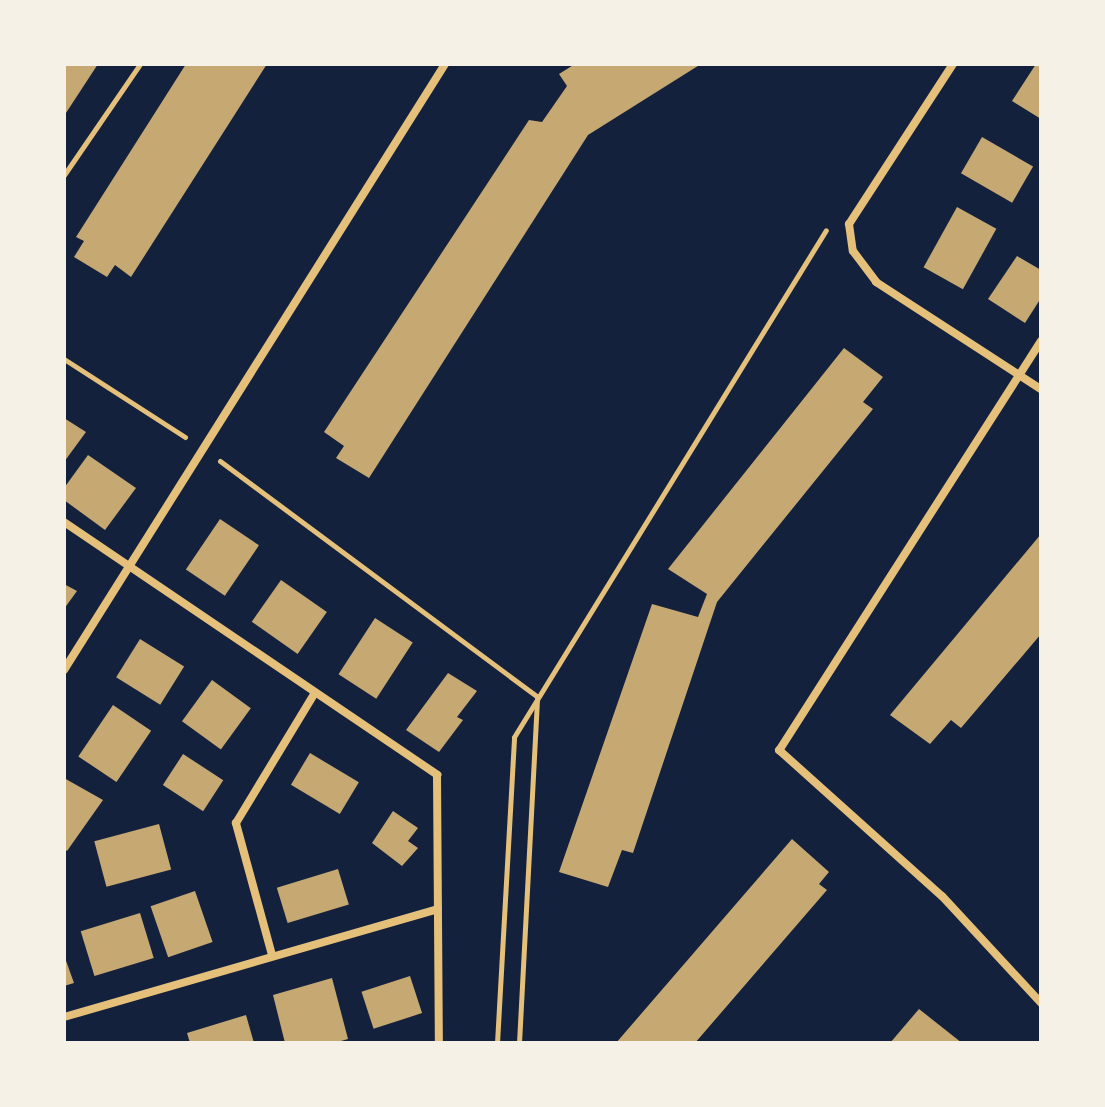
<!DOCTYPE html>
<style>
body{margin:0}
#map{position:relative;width:1105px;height:1107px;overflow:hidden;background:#14213d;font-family:Commissioner,sans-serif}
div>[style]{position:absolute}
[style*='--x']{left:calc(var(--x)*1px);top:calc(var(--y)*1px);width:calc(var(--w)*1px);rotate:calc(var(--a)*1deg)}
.building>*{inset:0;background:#c6a872;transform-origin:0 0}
.path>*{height:5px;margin:-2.5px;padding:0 2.5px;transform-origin:2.5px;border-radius:2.5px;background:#e5c07b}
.minor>*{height:8px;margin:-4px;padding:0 4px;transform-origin:4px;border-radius:4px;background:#e5c07b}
span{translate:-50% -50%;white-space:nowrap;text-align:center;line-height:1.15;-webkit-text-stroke:8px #f6f1e7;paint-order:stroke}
.frame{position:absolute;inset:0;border:66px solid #f6f1e7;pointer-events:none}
</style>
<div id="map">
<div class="building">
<div style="clip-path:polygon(64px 64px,98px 64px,64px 116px)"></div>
<div style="clip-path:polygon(186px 64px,267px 64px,131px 277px,115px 265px,107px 277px,74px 257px,84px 241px,76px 237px)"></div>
<div style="clip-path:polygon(575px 64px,701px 64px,588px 135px,369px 478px,336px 458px,344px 446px,324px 432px,529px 120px,542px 122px,567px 86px,559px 74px)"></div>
<div style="clip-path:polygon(1036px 64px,1041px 64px,1041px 119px,1012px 101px)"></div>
<div style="left:982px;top:137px;width:59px;height:42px;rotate:30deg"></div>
<div style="left:957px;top:207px;width:45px;height:69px;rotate:29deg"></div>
<div style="clip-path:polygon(1017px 256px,1041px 270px,1041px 298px,1025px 323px,988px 299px)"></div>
<div style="clip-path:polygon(844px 348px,883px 377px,863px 402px,873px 409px,717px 602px,633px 853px,622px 850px,608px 887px,559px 872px,652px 604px,698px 617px,707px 594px,668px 569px)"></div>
<div style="clip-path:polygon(64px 418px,86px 432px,64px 462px)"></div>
<div style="clip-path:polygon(88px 455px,136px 488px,105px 530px,64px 500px,64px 488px)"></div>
<div style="left:220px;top:519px;width:47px;height:61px;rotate:34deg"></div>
<div style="clip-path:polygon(1041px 534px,1041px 634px,961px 728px,951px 720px,930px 744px,890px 715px)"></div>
<div style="left:281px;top:580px;width:56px;height:51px;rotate:35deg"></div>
<div style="clip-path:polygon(64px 584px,77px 591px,64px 609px)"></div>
<div style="left:375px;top:618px;width:45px;height:67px;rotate:33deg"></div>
<div style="left:140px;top:639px;width:52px;height:45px;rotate:32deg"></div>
<div style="clip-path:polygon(448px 673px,477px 691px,457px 717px,463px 720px,439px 752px,406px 730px)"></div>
<div style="left:212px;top:680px;width:48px;height:51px;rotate:36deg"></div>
<div style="left:113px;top:705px;width:46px;height:62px;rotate:34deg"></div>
<div style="left:310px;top:753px;width:57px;height:37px;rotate:31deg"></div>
<div style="left:183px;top:754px;width:48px;height:37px;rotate:33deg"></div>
<div style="clip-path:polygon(64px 778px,103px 800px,67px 851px,64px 849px)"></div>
<div style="clip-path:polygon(393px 811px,418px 828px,408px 841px,418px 848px,402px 866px,372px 843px)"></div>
<div style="left:159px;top:824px;width:47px;height:67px;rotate:75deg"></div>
<div style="clip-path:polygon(792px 839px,829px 872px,819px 884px,827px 890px,695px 1043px,616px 1043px)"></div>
<div style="left:338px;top:869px;width:37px;height:64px;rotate:73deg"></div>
<div style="left:195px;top:891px;width:54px;height:47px;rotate:71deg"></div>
<div style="left:140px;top:913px;width:47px;height:62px;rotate:73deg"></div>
<div style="clip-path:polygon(64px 955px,74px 983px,64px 986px)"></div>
<div style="left:410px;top:976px;width:39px;height:51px;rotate:72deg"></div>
<div style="clip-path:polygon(332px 978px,348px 1039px,334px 1043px,285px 1043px,273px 995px)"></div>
<div style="clip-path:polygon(919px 1009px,962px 1043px,890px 1043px)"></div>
<div style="clip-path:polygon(246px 1015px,254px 1043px,190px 1043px,187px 1033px)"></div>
</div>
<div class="path">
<div style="--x:64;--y:175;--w:135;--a:-55.6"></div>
<div style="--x:64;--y:359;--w:144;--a:32.8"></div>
<div style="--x:220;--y:461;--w:395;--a:36.6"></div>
<div style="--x:497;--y:1043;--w:306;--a:-86.8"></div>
<div style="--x:514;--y:737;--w:595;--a:-58.39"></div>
<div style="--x:519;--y:1043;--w:346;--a:-87"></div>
</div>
<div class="minor">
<div style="--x:953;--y:64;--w:191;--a:123"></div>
<div style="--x:849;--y:224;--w:27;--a:82"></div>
<div style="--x:853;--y:251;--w:39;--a:53"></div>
<div style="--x:876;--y:282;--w:197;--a:33"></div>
<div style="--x:1041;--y:341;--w:486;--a:122.6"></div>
<div style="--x:779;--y:750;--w:219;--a:41.9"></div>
<div style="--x:942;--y:896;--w:146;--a:47.2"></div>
<div style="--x:64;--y:522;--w:451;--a:34.1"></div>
<div style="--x:437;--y:775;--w:268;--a:89.6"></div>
<div style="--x:64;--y:670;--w:716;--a:-57.84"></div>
<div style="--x:272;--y:955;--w:137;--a:-105.3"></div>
<div style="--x:236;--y:823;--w:151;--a:-58.8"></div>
<div style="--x:64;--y:1017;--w:389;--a:-16.1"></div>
</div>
<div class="frame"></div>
</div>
